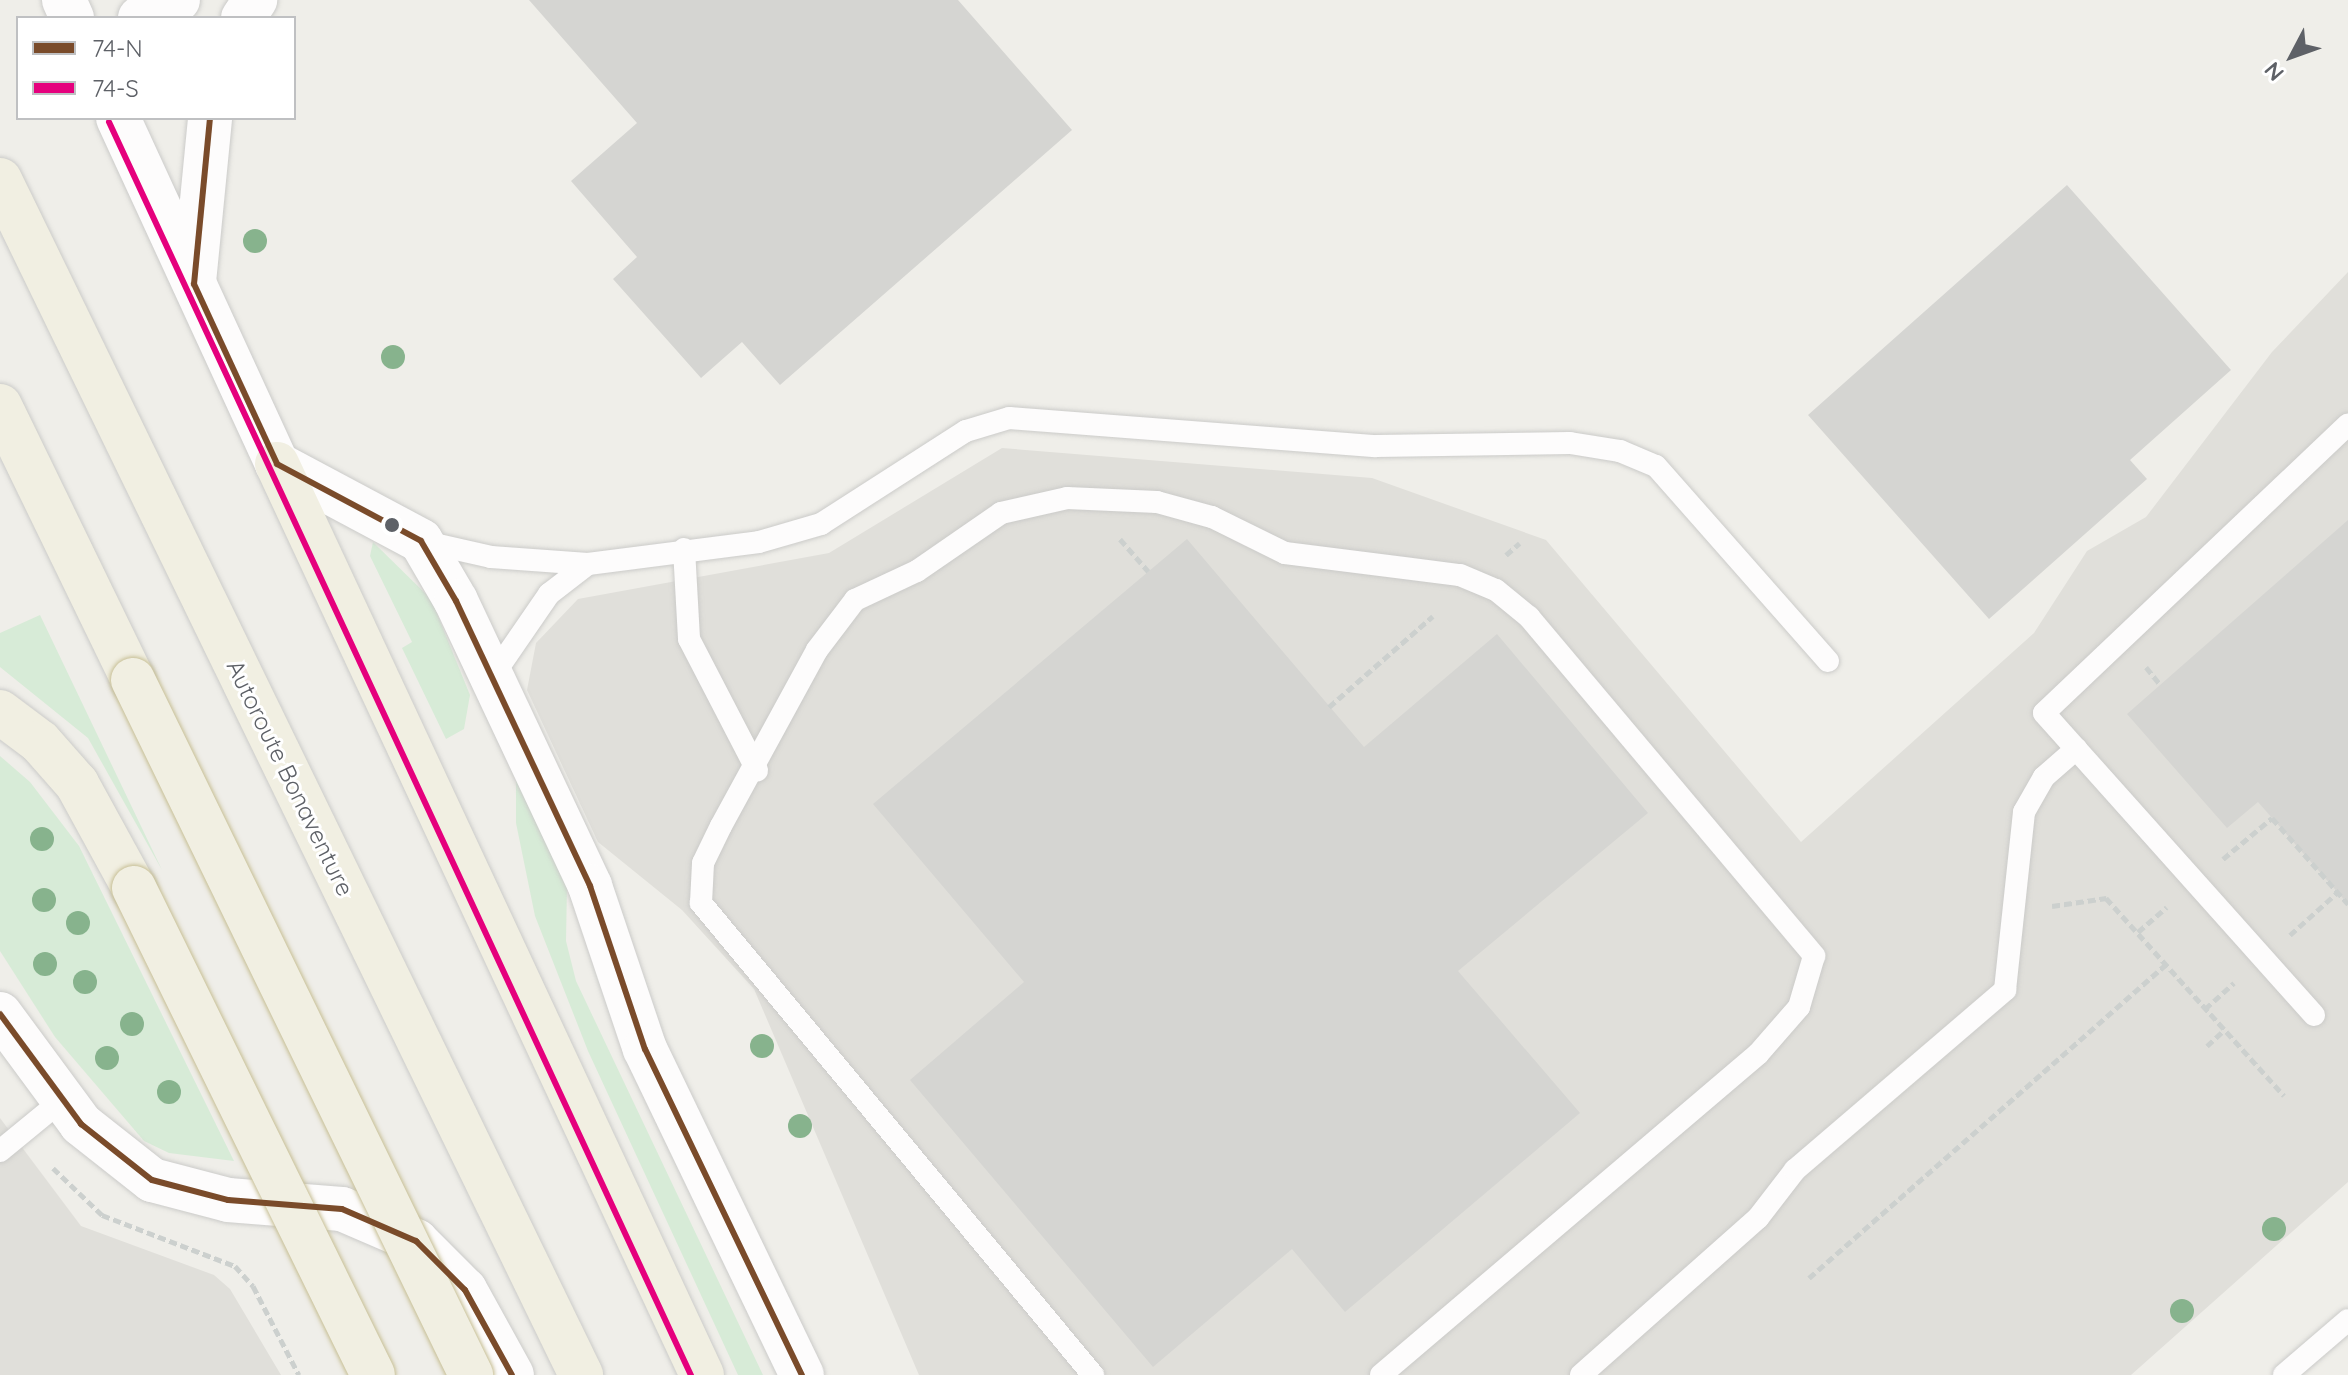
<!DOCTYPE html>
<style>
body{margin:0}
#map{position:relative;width:2348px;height:1375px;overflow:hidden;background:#efeee9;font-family:Quicksand,sans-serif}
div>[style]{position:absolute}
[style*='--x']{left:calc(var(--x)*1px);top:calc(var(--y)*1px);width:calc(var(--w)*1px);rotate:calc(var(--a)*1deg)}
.industrial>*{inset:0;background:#e0dfda}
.green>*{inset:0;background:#d7ebd7}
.building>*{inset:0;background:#d5d5d2}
.path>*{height:5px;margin-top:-2.5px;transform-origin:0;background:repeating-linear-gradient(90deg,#ccd0ce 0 8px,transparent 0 12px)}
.roads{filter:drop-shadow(0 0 2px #cbcbc9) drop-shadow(0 0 2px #cbcbc9)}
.lane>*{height:22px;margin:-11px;padding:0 11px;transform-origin:11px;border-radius:11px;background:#fdfcfc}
.secondary>*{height:44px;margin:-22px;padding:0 22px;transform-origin:22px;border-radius:22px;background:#fdfcfc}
.highway>*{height:44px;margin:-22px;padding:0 22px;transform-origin:22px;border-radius:22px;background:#f1efe2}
.bridges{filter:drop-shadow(0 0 2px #c7bf95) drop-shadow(0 0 2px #c7bf95)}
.highway-bridge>*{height:44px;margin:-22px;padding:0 22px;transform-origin:22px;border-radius:22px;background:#f1efe2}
.bus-1>*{height:6px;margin:-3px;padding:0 3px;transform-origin:3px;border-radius:3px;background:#7a4b2a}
.bus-2>*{height:6px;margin:-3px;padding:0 3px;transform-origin:3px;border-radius:3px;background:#e5007d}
.trees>*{width:24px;height:24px;margin:-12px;border-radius:50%;background:#87b38d}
.dots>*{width:22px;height:22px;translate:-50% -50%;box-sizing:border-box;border:4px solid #fff;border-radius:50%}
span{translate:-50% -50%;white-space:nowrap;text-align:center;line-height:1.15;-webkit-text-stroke:6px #fff;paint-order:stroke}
.street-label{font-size:24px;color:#5e6167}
.legend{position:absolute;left:16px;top:16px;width:280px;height:104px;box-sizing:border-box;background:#fff;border:2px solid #bfc0c2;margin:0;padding:10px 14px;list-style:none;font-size:24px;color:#5e6167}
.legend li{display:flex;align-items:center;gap:16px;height:40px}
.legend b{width:40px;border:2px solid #bfc0c2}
.north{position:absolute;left:2252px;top:16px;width:80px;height:80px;-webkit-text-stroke:6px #fff;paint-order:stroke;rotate:229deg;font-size:22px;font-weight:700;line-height:32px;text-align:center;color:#5e6167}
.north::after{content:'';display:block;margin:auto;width:28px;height:36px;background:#5e6167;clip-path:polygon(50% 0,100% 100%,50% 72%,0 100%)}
</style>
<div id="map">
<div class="industrial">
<div style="clip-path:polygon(2348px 272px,2348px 1182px,2131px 1375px,919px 1375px,754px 989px,682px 910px,598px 842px,527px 690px,536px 643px,578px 599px,829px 553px,1002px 448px,1372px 478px,1546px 540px,1801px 842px,2034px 633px,2087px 551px,2146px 517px,2272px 352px)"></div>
<div style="clip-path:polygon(0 1118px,81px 1226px,214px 1275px,230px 1289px,281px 1375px,0 1375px)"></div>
</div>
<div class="green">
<div style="clip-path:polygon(373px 542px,431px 599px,470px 695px,464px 729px,446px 739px,402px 648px,412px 642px,370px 556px)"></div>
<div style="clip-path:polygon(40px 615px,162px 870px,88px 738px,0 667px,0 633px)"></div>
<div style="clip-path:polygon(0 756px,30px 782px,79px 846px,234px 1161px,169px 1153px,144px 1141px,55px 1037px,0 951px)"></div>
<div style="clip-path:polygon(516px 775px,567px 886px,566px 941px,576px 981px,763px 1375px,738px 1375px,588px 1051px,535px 916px,516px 823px)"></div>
</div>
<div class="building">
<div style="clip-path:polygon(529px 0,958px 0,1072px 130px,780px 385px,742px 342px,701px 378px,613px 279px,637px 257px,571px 181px,637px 123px)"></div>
<div style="clip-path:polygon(2067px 185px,2231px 370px,2130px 460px,2147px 479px,1989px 619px,1808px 415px)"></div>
<div style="clip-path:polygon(2348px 520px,2348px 904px,2258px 802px,2227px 828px,2127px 714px)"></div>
<div style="clip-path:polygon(1187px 539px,1364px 747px,1497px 634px,1648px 813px,1458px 971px,1580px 1113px,1345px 1312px,1292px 1249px,1153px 1367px,910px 1080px,1024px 982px,873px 804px)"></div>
</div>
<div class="path">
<div style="--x:1120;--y:539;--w:43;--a:48.8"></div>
<div style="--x:1506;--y:555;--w:18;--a:-41"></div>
<div style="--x:2146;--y:667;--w:22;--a:51"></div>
<div style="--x:1329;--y:707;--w:138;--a:-41.2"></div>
<div style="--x:2223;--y:859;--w:64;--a:-39.9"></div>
<div style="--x:2272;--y:818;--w:115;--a:48.5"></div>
<div style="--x:2052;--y:906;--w:55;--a:-8.4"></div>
<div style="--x:2106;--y:898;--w:266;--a:48"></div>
<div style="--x:2138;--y:932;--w:38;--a:-41"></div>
<div style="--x:2290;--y:935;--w:64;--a:-41.9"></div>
<div style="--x:2205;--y:1009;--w:39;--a:-42"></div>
<div style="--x:2207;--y:1046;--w:23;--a:-43"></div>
<div style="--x:53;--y:1168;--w:68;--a:43.8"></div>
<div style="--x:102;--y:1215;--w:142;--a:21"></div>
<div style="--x:235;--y:1266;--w:27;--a:48"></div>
<div style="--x:253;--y:1286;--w:100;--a:62.7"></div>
<div style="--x:1809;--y:1278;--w:475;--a:-41.3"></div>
</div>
<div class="roads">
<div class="lane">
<div style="--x:425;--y:542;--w:68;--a:12.8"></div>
<div style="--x:491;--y:557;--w:97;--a:4.1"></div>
<div style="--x:588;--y:564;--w:172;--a:-7.3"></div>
<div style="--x:759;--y:542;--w:65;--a:-16.2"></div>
<div style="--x:821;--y:524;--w:172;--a:-32.7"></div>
<div style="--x:966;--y:431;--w:45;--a:-16.8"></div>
<div style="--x:1009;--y:418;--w:368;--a:4.4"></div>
<div style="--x:1376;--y:446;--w:194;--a:-0.9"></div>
<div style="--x:1570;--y:443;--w:51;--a:9.1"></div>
<div style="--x:1620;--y:451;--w:39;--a:23"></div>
<div style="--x:1656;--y:466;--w:260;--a:48.6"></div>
<div style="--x:684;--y:549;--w:90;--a:86.8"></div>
<div style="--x:689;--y:639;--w:148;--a:62.6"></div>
<div style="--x:492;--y:677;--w:101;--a:-55.5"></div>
<div style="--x:549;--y:594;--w:49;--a:-37.6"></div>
<div style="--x:2314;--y:1015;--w:405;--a:-131.8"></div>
<div style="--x:2044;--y:713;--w:419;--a:-43.5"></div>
<div style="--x:0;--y:1151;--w:80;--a:-39.4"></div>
<div style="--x:1093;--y:1375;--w:614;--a:-129.71"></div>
<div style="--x:701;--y:903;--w:40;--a:-87.1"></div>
<div style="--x:703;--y:863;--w:41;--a:-64.1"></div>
<div style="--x:721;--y:826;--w:200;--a:-61.4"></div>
<div style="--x:817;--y:650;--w:63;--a:-52.8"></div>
<div style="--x:855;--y:600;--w:68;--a:-25.1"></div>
<div style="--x:917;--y:571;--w:102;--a:-34.6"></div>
<div style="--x:1001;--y:513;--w:68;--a:-12.8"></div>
<div style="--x:1067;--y:498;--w:90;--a:2.5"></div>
<div style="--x:1157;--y:502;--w:57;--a:15.3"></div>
<div style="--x:1212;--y:517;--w:81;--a:26.3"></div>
<div style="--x:1285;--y:553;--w:176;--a:7.2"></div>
<div style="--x:1460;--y:575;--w:39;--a:23"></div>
<div style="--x:1496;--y:590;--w:43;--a:39.3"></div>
<div style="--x:1529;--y:617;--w:443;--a:49.9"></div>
<div style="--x:1814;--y:956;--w:53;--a:106.4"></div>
<div style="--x:1799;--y:1007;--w:62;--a:131.1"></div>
<div style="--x:1758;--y:1054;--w:495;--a:139.6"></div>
<div style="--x:1581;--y:1375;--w:237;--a:-41.6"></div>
<div style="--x:1758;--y:1218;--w:61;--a:-52.4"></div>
<div style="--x:1795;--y:1170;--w:277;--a:-40.6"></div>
<div style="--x:2005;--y:990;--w:179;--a:-83.9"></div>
<div style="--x:2024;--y:812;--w:40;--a:-60.3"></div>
<div style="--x:2044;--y:777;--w:43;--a:-41.2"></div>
<div style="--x:2284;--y:1375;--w:84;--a:-40.7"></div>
</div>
<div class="secondary">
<div style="--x:64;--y:0;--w:20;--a:66"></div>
<div style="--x:140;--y:18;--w:42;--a:-25.3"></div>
<div style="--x:243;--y:18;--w:22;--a:-56"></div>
<div style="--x:118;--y:118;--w:381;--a:65.3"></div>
<div style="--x:277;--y:464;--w:163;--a:28.1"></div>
<div style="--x:421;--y:541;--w:69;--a:59.7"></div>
<div style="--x:456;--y:601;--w:315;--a:64.8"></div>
<div style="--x:590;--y:886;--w:172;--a:71.4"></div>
<div style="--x:645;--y:1049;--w:362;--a:64.3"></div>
<div style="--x:194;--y:282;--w:165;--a:-84.4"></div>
<div style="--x:0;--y:1014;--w:137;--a:53.6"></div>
<div style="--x:81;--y:1124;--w:90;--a:38.3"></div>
<div style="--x:152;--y:1180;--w:79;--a:14.7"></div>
<div style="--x:228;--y:1200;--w:114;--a:4.5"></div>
<div style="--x:342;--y:1209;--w:81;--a:23.4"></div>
<div style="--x:416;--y:1241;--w:69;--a:45"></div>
<div style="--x:465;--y:1290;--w:97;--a:61.1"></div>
</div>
<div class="highway">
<div style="--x:0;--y:180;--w:1329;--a:64.07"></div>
<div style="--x:0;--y:406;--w:305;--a:64.1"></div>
<div style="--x:277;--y:464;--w:1005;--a:64.99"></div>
<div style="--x:0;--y:712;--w:50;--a:36.9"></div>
<div style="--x:40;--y:742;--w:56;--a:48.6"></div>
<div style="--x:77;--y:784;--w:119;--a:61.3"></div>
</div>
</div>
<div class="bridges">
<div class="highway-bridge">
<div style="--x:133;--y:680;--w:773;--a:64.06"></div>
<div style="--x:134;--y:888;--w:542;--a:63.86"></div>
</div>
</div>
<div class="bus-1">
<div style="--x:210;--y:118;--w:167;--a:95.5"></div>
<div style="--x:194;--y:284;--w:198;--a:65.2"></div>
<div style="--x:277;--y:464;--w:163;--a:28.1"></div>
<div style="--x:421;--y:541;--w:69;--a:59.7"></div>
<div style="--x:456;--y:601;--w:315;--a:64.8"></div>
<div style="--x:590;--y:886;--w:172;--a:71.4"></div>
<div style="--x:645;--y:1049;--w:362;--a:64.3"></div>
<div style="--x:0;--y:1014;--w:137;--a:53.6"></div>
<div style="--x:81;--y:1124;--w:90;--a:38.3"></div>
<div style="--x:152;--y:1180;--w:79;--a:14.7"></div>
<div style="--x:228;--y:1200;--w:114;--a:4.5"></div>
<div style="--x:342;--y:1209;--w:81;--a:23.4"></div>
<div style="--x:416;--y:1241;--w:69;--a:45"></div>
<div style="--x:465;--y:1290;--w:97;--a:61.1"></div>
</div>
<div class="bus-2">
<div style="--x:109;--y:122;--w:1382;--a:65.09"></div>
</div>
<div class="trees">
<div style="left:255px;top:241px"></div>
<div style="left:393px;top:357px"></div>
<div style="left:42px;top:839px"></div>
<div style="left:44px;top:900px"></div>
<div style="left:78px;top:923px"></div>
<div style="left:45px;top:964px"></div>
<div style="left:85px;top:982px"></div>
<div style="left:132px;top:1024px"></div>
<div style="left:762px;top:1046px"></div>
<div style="left:107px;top:1058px"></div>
<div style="left:169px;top:1092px"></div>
<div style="left:800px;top:1126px"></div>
<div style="left:2274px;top:1229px"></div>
<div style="left:2182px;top:1311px"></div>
</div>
<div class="dots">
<div style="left:392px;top:525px;background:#5e6167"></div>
</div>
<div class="street-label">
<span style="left:290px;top:778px;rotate:64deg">Autoroute Bonaventure</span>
</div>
<ul class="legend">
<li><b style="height:10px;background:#7a4b2a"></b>74-N</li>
<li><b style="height:10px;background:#e5007d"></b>74-S</li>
</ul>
<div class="north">N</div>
</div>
